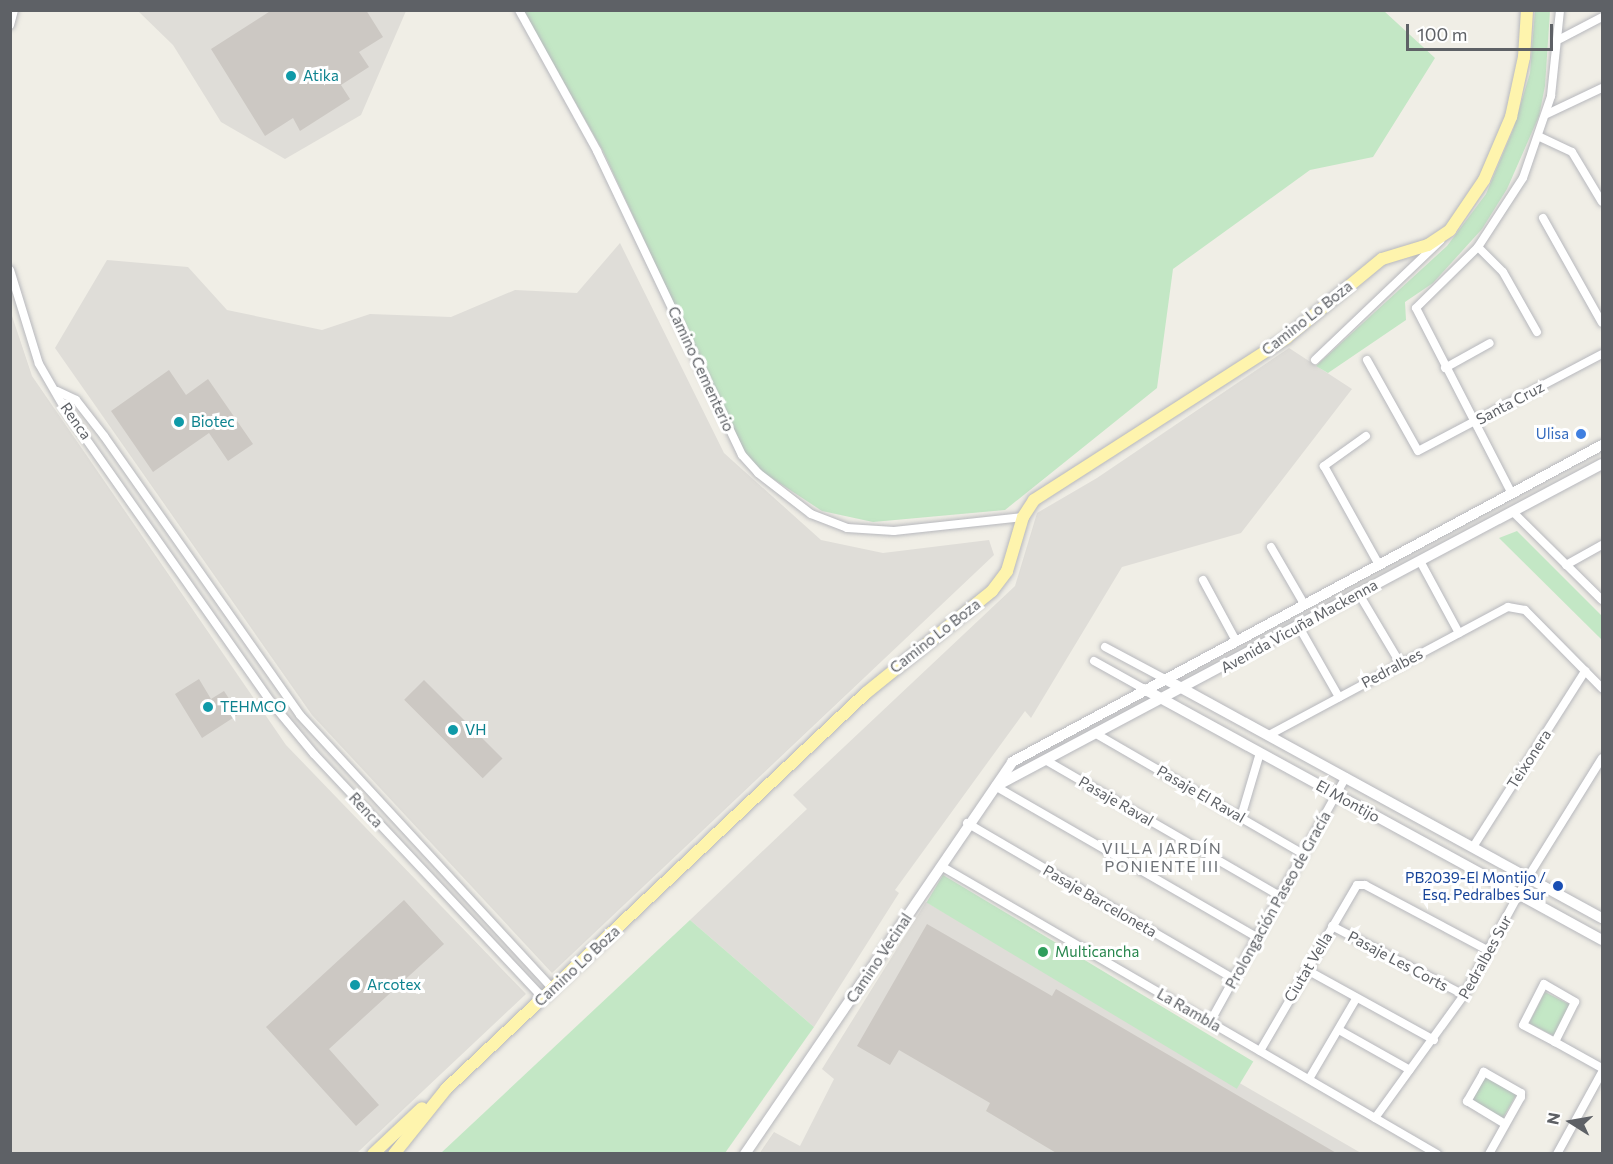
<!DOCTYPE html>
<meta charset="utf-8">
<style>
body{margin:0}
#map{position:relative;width:1613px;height:1164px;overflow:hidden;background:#f0eee6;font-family:Commissioner,sans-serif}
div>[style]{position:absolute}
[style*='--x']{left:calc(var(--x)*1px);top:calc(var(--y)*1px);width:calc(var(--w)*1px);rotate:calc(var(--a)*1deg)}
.industrial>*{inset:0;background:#dfddd8}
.green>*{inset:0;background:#c3e7c5;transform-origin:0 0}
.building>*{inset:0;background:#ccc8c3;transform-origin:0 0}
.roads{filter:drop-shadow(0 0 2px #b7b8bd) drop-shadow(0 0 2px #b7b8bd)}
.street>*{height:8px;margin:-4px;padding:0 4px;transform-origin:4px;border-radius:4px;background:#fff}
.secondary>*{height:10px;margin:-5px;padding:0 5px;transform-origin:5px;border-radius:5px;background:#fff}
.primary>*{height:12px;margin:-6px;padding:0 6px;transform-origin:6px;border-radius:6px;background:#fef4ad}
.dots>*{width:16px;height:16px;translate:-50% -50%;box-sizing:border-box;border:3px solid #fff;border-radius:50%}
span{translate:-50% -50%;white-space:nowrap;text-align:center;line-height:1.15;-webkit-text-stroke:6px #fff;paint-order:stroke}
.culture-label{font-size:15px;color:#0d838f}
.left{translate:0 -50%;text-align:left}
.street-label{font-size:15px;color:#5e6166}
.shop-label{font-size:15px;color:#366cbe}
.right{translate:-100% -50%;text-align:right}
.transit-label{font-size:15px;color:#164399}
.leisure-label{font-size:15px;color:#27864d}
.neighbourhood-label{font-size:16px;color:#6f7378;letter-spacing:1.5px}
.frame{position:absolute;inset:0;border:12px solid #5e6166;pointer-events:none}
.north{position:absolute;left:1541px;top:1092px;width:60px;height:60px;-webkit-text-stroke:4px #fff;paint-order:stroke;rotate:281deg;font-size:16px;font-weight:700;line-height:24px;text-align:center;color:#5e6166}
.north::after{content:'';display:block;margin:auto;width:21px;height:27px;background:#5e6166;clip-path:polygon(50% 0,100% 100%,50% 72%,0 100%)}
.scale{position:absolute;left:1406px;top:24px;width:147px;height:27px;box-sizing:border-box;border:3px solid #5e6166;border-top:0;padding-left:8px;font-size:18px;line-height:21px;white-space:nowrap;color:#5e6166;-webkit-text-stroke:4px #fff;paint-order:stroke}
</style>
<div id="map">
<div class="industrial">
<div style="clip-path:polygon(138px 11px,406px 11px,361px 115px,285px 159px,221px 122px,173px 45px)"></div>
<div style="clip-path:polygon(620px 243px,724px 453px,821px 540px,883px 553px,989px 540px,994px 555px,552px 973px,312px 715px,55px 348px,107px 260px,188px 267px,227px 310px,322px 330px,370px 314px,451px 317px,515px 290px,577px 293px)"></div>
<div style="clip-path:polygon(10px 310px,32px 376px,286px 745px,526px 994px,357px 1153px,11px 1153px)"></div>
<div style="clip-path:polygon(1289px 348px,1352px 389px,1241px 533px,1122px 567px,1031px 718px,1025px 711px,895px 890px,899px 893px,814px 1027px,690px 920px,807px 809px,793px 795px,1015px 586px,1037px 513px,1097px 478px)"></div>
<div style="clip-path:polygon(926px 902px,1361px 1153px,759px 1154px,774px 1132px,800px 1146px,834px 1079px,822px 1069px)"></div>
</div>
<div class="green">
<div style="clip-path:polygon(523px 11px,1384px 11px,1435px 58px,1373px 157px,1310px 170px,1173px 269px,1157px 388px,1005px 510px,873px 522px,822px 511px,755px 467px,737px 440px,603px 151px)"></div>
<div style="clip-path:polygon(1535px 11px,1550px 11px,1545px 86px,1539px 116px,1507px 189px,1482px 229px,1433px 283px,1405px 302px,1406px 320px,1328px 373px,1316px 366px,1447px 246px,1486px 194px,1513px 130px,1530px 73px)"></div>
<div style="clip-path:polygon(1517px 531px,1602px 616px,1602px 640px,1499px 538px)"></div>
<div style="left:943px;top:875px;width:362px;height:32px;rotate:31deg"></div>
<div style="clip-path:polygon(690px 920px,814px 1027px,725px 1153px,441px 1153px)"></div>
<div style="left:1545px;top:992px;width:28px;height:35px;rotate:27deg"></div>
<div style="left:1485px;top:1077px;width:36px;height:28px;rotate:30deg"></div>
</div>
<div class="building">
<div style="clip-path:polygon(272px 10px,366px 10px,383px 37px,359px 52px,369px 67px,341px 85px,350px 99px,300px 131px,293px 118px,265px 136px,211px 49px)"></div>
<div style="clip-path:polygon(169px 370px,186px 395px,208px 379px,253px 444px,228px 461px,209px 433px,153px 472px,111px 411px)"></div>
<div style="clip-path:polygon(199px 679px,211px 699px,224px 691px,239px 714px,202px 738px,175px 694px)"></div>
<div style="left:424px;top:680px;width:111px;height:28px;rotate:45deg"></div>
<div style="clip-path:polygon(404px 900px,444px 944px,329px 1049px,379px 1105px,356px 1126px,266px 1027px)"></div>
<div style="clip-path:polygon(927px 924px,1052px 996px,1056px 989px,1338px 1154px,1058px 1154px,986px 1111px,990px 1103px,899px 1050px,890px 1065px,857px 1046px)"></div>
</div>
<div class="roads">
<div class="street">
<div style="--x:519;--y:10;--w:161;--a:61"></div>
<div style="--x:597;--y:151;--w:337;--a:64.5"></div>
<div style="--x:742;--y:455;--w:24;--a:48"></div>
<div style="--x:758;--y:473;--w:67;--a:37.7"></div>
<div style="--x:811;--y:514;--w:39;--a:21"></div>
<div style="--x:847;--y:528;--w:47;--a:3.7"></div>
<div style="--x:894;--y:531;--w:130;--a:-6.2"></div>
<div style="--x:10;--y:25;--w:16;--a:-75"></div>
<div style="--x:1560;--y:39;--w:47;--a:-27.6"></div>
<div style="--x:1547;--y:114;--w:61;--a:-25.3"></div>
<div style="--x:1540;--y:137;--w:35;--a:25"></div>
<div style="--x:1572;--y:152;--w:58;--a:59"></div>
<div style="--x:1543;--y:218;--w:120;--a:60.7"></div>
<div style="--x:1478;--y:247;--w:35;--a:45"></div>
<div style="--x:1503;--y:272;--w:69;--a:60.5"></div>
<div style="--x:10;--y:270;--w:98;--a:72.9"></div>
<div style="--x:39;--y:364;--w:52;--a:60"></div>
<div style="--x:65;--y:409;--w:357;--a:54.9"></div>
<div style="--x:270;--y:701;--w:69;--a:50.3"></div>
<div style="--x:314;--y:754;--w:335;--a:46.8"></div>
<div style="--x:1315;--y:360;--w:173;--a:-43.6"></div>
<div style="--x:1367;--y:360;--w:104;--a:60.7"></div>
<div style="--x:1418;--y:451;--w:208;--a:-27.8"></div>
<div style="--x:1445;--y:368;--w:51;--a:-29.1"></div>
<div style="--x:57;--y:391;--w:21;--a:25"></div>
<div style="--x:76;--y:400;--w:46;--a:52.1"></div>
<div style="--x:104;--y:436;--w:341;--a:54.9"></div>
<div style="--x:300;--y:715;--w:373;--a:47.3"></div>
<div style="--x:1366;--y:436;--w:52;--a:144.5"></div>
<div style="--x:1324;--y:466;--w:111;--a:60.9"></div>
<div style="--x:1511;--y:492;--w:207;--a:-117.3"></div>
<div style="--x:1416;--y:308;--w:87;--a:-44.5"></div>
<div style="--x:1478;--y:247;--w:82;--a:-56.9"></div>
<div style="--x:1523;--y:178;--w:87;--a:-71.1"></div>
<div style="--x:1551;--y:96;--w:86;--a:-84"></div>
<div style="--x:1513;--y:512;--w:125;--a:44.7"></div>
<div style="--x:1271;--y:547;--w:66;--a:59.9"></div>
<div style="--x:1420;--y:561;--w:82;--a:61.6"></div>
<div style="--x:1566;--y:565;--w:41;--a:-29.1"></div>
<div style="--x:1203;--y:580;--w:69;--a:61.6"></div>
<div style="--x:1359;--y:594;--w:80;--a:59.3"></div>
<div style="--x:1299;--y:627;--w:81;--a:60.3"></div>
<div style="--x:1105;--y:647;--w:68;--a:28.1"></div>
<div style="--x:1094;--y:661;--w:57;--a:29.2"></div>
<div style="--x:1098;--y:735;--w:237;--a:30.1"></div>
<div style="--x:1269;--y:735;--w:271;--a:-28.2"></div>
<div style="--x:1508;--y:607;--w:17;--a:10"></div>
<div style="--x:1525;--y:610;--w:110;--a:45.4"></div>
<div style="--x:1047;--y:761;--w:269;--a:30.1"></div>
<div style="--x:995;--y:786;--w:302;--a:30"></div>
<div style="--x:1241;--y:817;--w:67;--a:-73.5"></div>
<div style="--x:967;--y:823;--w:309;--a:30.3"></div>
<div style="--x:1473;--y:847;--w:209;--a:-57.5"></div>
<div style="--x:941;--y:866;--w:574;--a:30.14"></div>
<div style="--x:1332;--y:926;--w:149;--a:27.6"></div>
<div style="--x:1307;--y:970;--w:145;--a:28.9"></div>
<div style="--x:1544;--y:984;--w:36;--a:30"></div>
<div style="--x:1575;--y:1002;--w:45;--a:116.6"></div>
<div style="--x:1555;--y:1042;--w:36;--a:-152"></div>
<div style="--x:1523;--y:1025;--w:46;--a:-62.9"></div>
<div style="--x:1210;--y:1022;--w:280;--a:-61"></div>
<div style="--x:1339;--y:1030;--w:81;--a:29.4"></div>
<div style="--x:1555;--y:1042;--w:54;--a:29"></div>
<div style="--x:1260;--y:1051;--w:192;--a:-59.7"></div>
<div style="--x:1357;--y:885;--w:8;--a:0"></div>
<div style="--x:1365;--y:885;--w:140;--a:28"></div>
<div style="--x:1309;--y:1079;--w:93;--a:-59.6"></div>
<div style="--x:1375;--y:1118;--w:152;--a:-54.1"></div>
<div style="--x:1464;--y:995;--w:134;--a:-61.5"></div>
<div style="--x:1528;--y:877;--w:140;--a:-58.1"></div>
<div style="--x:1489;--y:1154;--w:65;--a:-60.7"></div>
<div style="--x:1521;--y:1097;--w:4;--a:-90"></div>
<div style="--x:1521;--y:1093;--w:43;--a:-150.4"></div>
<div style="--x:1484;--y:1072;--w:34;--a:120"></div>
<div style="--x:1467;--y:1101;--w:44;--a:31.2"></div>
<div style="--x:1557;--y:1154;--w:94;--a:-61.2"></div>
</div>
<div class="secondary">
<div style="--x:1165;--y:679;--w:498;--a:28.7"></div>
<div style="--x:1144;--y:689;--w:522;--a:28.72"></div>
<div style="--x:998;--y:785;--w:684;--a:-27.99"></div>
<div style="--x:745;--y:1154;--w:474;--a:-55.7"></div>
<div style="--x:1012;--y:762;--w:670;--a:-28.25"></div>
</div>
<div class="primary">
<div style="--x:373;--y:1154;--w:67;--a:-43.2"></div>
<div style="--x:394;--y:1154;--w:83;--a:-51.3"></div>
<div style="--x:446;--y:1089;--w:577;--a:-43.32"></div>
<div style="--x:866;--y:693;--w:162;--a:-39"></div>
<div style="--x:992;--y:591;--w:25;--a:-53"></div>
<div style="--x:1007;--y:571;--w:56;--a:-73.5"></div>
<div style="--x:1023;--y:517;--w:20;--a:-57"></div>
<div style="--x:1034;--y:500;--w:300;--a:-32.7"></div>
<div style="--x:1286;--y:338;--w:124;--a:-39.5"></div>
<div style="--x:1382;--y:259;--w:48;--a:-16.9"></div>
<div style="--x:1428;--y:245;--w:27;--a:-34"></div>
<div style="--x:1450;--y:230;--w:60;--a:-55.8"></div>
<div style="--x:1484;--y:180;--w:69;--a:-66.8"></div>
<div style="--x:1511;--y:117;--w:61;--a:-77.8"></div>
<div style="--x:1524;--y:57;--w:47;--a:-86.3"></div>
</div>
</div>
<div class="dots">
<div style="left:291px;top:76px;background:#0f9aa8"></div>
<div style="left:179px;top:422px;background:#0f9aa8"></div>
<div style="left:1581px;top:434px;background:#3f7fe0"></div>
<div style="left:208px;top:707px;background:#0f9aa8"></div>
<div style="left:453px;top:730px;background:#0f9aa8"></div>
<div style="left:1558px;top:886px;background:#1a4fb4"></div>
<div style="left:1043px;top:952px;background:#2e9e5b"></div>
<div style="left:355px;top:985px;background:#0f9aa8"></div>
</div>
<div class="culture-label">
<span class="left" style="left:303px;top:76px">Atika</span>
<span class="left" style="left:191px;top:422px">Biotec</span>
<span class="left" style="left:220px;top:707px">TEHMCO</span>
<span class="left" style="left:465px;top:730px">VH</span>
<span class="left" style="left:367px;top:985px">Arcotex</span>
</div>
<div class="street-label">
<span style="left:1307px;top:318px;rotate:-38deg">Camino Lo Boza</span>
<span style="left:701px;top:369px;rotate:65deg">Camino Cementerio</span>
<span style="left:1510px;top:403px;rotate:-28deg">Santa Cruz</span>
<span style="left:76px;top:421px;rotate:55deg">Renca</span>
<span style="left:1299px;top:626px;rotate:-29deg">Avenida Vicuña Mackenna</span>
<span style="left:935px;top:636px;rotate:-38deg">Camino Lo Boza</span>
<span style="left:1392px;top:668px;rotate:-28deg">Pedralbes</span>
<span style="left:1529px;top:759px;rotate:-57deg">Teixonera</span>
<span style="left:1201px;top:794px;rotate:30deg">Pasaje El Raval</span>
<span style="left:1116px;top:801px;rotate:30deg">Pasaje Raval</span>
<span style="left:1348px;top:801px;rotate:29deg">El Montijo</span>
<span style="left:366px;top:810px;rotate:47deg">Renca</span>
<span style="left:1278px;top:900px;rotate:-61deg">Prolongación Paseo de Gracía</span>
<span style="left:1100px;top:901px;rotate:30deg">Pasaje Barceloneta</span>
<span style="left:1485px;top:957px;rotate:-61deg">Pedralbes Sur</span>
<span style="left:879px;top:958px;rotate:-56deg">Camino Vecinal</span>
<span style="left:1398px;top:961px;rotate:28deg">Pasaje Les Corts</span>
<span style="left:577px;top:966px;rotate:-43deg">Camino Lo Boza</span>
<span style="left:1308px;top:967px;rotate:-59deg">Ciutat Vella</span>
<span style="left:1189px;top:1010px;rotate:30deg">La Rambla</span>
</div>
<div class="shop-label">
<span class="right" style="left:1569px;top:434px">Ulisa</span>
</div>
<div class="transit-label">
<span class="right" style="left:1546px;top:886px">PB2039-El Montijo /<br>Esq. Pedralbes Sur</span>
</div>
<div class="leisure-label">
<span class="left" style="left:1055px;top:952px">Multicancha</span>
</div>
<div class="neighbourhood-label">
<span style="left:1162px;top:857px">VILLA JARDÍN<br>PONIENTE III</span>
</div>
<div class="frame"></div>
<div class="north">N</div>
<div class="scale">100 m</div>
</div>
